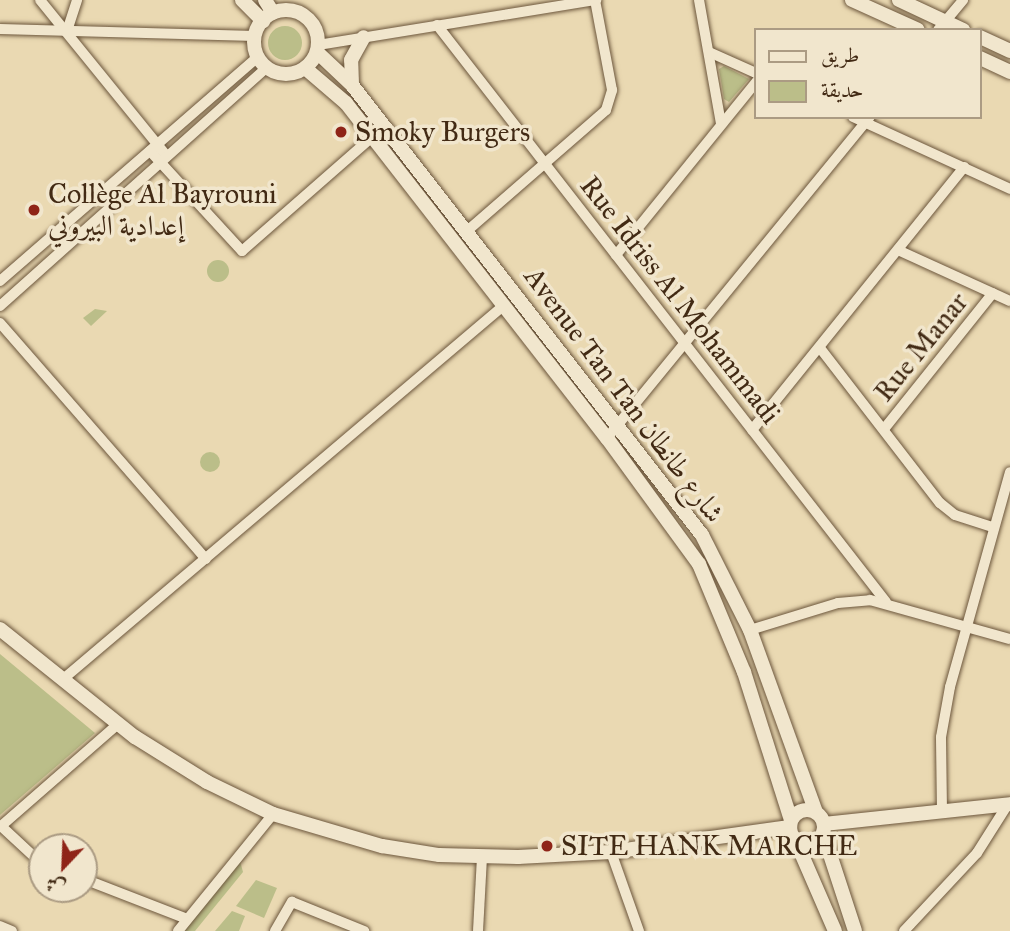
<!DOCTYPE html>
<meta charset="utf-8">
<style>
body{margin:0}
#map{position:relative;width:1010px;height:931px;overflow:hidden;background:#ead9b2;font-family:"IM FELL Great Primer",Amiri,serif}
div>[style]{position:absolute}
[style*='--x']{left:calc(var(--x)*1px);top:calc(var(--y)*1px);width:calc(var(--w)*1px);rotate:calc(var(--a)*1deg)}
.green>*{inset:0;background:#bbbe89}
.round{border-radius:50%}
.roads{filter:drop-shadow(0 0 2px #6c563c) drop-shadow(0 0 2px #6c563c)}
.street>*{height:10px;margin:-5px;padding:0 5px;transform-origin:5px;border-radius:5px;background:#f1e6cd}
.secondary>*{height:14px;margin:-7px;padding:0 7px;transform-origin:7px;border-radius:7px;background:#f1e6cd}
.secondary>.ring{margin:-7px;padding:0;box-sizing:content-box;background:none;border:14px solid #f1e6cd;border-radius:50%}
.dots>*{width:19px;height:19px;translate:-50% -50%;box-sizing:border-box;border:4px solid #f1e6cd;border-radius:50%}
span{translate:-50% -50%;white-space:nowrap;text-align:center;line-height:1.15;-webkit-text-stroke:7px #f1e6cd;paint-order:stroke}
.poi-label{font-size:28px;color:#422a14}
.left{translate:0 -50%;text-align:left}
.street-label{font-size:28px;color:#422a14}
.legend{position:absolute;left:754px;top:28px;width:228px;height:91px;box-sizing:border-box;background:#f1e6cd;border:2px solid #ab9b83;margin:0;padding:9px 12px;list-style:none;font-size:21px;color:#422a14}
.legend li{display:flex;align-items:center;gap:14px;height:35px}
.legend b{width:35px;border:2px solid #ab9b83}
.north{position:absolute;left:28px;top:833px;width:70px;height:70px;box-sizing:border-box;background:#f1e6cd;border:2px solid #ab9b83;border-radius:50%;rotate:203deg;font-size:19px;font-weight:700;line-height:28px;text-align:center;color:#422a14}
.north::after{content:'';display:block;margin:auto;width:24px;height:32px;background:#8f2418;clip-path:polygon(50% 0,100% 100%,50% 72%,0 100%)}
</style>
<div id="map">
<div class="green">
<div class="round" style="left:268px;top:26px;width:34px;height:34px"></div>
<div style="clip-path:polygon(724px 66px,749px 79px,729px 102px,724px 99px,719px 69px)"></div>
<div class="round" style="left:207px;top:260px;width:22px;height:22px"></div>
<div style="clip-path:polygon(95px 309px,107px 311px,91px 326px,83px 318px)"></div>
<div class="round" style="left:200px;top:452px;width:20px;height:20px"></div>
<div style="clip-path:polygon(0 654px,95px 733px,0 815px)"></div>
<div style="clip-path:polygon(240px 861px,243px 872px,195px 931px,184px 931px)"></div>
<div style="clip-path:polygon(256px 880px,277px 888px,264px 918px,236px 906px)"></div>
<div style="clip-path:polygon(232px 911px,245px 916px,239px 931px,215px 931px)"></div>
</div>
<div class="roads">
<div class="street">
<div style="--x:40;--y:0;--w:201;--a:50.9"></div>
<div style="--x:699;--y:0;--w:126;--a:79.9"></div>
<div style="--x:437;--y:25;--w:731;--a:52.11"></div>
<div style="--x:0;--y:29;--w:255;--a:1.6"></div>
<div style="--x:938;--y:30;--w:39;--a:-50"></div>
<div style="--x:67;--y:31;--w:33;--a:-72"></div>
<div style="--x:318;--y:45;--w:282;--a:-9.2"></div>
<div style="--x:709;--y:52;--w:51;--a:24.1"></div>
<div style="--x:853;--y:117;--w:173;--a:24.6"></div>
<div style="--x:150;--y:151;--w:136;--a:47.4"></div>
<div style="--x:242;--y:251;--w:173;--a:-41.2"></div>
<div style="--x:467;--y:231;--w:184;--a:-41"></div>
<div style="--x:606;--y:110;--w:21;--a:-73"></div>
<div style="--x:612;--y:90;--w:92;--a:-100.7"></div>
<div style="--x:898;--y:250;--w:123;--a:24.5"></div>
<div style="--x:616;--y:255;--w:223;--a:-51"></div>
<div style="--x:0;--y:281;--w:342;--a:-41"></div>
<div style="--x:0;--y:306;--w:358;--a:-41.8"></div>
<div style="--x:0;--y:323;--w:313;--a:48.9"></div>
<div style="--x:820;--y:348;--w:196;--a:52.3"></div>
<div style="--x:940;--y:503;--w:19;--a:39"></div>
<div style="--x:955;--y:515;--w:40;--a:18"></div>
<div style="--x:884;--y:429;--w:174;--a:-51.3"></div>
<div style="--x:752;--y:430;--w:338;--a:-51.1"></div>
<div style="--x:607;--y:438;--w:415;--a:-50.7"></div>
<div style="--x:750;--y:630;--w:92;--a:-17.1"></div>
<div style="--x:838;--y:603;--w:32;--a:-5"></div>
<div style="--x:870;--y:600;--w:145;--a:15.6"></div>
<div style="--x:62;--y:680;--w:577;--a:-40.29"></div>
<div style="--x:942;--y:811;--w:74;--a:-90.8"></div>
<div style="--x:941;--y:737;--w:51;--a:-79.8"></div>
<div style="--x:950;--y:687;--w:223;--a:-74.4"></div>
<div style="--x:1;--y:826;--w:56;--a:42.8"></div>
<div style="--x:0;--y:827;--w:157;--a:-41.1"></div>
<div style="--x:611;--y:852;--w:84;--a:70.5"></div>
<div style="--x:84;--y:879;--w:110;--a:21.2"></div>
<div style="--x:0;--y:926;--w:13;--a:23"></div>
<div style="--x:178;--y:931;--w:151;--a:-50.9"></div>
<div style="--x:275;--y:931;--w:34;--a:-60"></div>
<div style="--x:292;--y:902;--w:78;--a:21.9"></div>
<div style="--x:478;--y:931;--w:74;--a:-86.9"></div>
<div style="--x:904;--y:931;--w:107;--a:-46.9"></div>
<div style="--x:977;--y:853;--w:58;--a:-57.7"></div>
</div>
<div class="secondary">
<div style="--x:242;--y:0;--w:30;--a:45"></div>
<div style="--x:265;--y:0;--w:15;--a:58"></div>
<div style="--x:852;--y:0;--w:72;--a:24.4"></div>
<div style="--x:899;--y:0;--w:71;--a:25.1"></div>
<div class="ring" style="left:254px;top:10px;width:50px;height:50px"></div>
<div style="--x:980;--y:37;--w:33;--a:25"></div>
<div style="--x:317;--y:52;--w:48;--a:43.3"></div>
<div style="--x:352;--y:85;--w:570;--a:52.13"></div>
<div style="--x:702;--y:535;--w:106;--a:63.2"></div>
<div style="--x:750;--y:630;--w:194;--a:70.1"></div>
<div style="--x:980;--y:58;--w:33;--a:25"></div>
<div style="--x:305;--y:68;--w:54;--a:40.5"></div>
<div style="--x:346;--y:103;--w:425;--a:52.1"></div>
<div style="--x:607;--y:438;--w:156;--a:53.9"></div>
<div style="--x:699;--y:564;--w:117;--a:67.4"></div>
<div style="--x:744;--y:672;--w:155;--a:72.4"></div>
<div style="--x:352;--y:84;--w:24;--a:-92"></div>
<div style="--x:351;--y:60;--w:26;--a:-61"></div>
<div style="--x:0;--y:629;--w:173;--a:38.7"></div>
<div style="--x:135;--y:737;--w:85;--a:32"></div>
<div style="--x:207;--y:782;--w:73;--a:25.9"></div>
<div style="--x:273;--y:814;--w:114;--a:16.4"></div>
<div style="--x:382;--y:846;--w:58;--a:9"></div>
<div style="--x:439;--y:855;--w:79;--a:1.5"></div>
<div style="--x:518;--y:857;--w:93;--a:-3.1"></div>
<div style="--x:611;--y:852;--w:181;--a:-8"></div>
<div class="ring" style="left:790px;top:810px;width:20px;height:20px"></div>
<div style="--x:824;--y:824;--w:187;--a:-6.1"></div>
<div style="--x:823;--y:833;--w:103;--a:71.9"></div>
<div style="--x:795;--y:839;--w:100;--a:66.5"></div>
</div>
</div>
<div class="dots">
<div style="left:341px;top:132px;background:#8f2418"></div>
<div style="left:34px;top:210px;background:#8f2418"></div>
<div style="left:547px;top:846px;background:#8f2418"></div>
</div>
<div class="poi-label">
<span class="left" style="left:355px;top:132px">Smoky Burgers</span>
<span class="left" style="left:48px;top:210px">Collège Al Bayrouni<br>إعدادية البيروني</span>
<span class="left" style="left:561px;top:846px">SITE HANK MARCHE</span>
</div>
<div class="street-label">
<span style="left:680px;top:300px;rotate:52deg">Rue Idriss Al Mohammadi</span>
<span style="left:921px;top:347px;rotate:-51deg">Rue Manar</span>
<span style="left:624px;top:395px;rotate:53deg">Avenue Tan Tan شارع طانطان</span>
</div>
<ul class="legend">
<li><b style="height:9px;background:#f1e6cd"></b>طريق</li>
<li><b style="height:19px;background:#bbbe89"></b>حديقة</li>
</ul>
<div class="north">ش</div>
</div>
